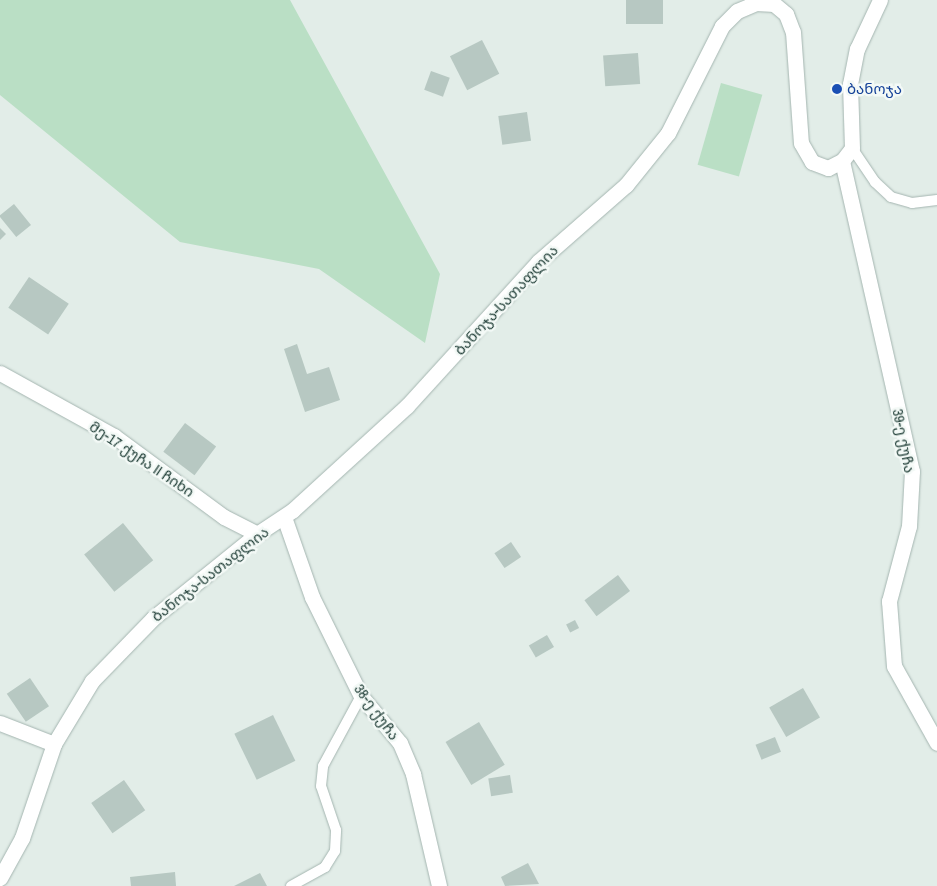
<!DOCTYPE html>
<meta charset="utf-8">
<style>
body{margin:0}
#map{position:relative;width:937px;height:886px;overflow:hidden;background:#e2ede8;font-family:"Archivo Narrow","Noto Sans Georgian",sans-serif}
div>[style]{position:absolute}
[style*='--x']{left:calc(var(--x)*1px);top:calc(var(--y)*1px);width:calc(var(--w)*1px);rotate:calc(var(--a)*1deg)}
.green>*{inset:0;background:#badfc5;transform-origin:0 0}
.building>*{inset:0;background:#b7c8c2;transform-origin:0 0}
.roads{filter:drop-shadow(0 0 1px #a4b5b0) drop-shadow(0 0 1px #a4b5b0)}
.service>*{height:10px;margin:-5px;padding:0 5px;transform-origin:5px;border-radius:5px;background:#fff}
.minor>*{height:15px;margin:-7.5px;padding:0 7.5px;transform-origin:7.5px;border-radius:7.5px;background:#fff}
.tertiary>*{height:15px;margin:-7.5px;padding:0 7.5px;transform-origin:7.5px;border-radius:7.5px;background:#fff}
.dots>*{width:14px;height:14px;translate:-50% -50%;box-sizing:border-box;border:2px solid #f3f9f6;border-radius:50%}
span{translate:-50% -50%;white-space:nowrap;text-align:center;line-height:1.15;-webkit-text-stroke:5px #f3f9f6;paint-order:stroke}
.transit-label{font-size:15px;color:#164399}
.left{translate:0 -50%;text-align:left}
.street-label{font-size:15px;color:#213f38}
</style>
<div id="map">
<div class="green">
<div style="clip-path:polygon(0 0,290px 0,440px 274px,425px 343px,319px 269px,180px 242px,0 95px)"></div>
<div style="left:721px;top:83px;width:43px;height:85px;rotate:16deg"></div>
</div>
<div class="building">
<div style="left:626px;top:0;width:37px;height:24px"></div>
<div style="left:482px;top:40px;width:38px;height:36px;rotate:63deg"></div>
<div style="left:638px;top:53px;width:31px;height:35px;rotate:86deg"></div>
<div style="left:431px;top:71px;width:20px;height:20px;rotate:20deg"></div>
<div style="left:527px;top:112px;width:29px;height:29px;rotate:82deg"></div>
<div style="left:14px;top:204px;width:27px;height:19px;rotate:51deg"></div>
<div style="clip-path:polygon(0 228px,6px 234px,0 240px)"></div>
<div style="left:29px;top:277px;width:48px;height:37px;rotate:34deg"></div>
<div style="clip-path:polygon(297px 344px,307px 374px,329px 367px,340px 400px,305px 412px,284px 349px)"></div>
<div style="left:185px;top:423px;width:39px;height:36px;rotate:37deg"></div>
<div style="left:123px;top:523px;width:48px;height:50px;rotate:51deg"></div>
<div style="left:511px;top:542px;width:18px;height:20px;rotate:56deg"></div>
<div style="left:618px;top:575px;width:20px;height:42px;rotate:53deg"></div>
<div style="left:575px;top:620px;width:9px;height:10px;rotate:63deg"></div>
<div style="left:547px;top:635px;width:14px;height:21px;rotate:60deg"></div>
<div style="left:30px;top:678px;width:34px;height:28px;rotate:56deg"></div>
<div style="left:803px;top:688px;width:34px;height:39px;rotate:60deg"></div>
<div style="left:273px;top:715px;width:51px;height:43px;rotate:64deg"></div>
<div style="left:479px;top:722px;width:50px;height:39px;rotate:59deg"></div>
<div style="left:775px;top:737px;width:16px;height:21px;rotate:68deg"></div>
<div style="left:510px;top:775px;width:18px;height:22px;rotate:81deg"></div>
<div style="left:124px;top:780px;width:37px;height:40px;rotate:55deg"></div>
<div style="clip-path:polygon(528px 863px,539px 884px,505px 886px,501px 877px)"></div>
<div style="clip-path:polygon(175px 872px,176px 886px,131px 886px,130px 877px)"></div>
<div style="clip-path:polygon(260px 873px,267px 886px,234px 886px)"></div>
</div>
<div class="roads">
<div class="service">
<div style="--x:852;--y:148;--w:41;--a:55.9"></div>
<div style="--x:875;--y:182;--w:22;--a:43"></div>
<div style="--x:891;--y:197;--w:22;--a:16"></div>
<div style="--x:912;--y:203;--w:25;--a:-7"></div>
<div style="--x:291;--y:886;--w:39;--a:-29"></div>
<div style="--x:325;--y:867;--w:19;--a:-58"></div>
<div style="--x:335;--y:851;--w:21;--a:-87"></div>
<div style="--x:336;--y:830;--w:46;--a:-108.8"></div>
<div style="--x:321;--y:786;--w:20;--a:-84"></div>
<div style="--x:323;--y:766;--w:80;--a:-61.5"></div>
</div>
<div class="minor">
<div style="--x:842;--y:161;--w:318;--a:77.3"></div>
<div style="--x:912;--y:471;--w:55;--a:93.1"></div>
<div style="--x:909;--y:526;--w:78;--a:104.9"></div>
<div style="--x:889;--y:601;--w:65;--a:85.6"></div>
<div style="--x:894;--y:666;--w:88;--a:60.8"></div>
<div style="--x:0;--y:373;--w:130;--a:28.9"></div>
<div style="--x:114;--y:436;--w:137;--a:36.4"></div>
<div style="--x:224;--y:517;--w:37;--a:27"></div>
<div style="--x:284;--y:517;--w:85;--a:70.7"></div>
<div style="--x:312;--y:597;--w:110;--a:63.7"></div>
<div style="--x:361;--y:696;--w:61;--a:50.3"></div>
<div style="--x:400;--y:743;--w:34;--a:67"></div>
<div style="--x:413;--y:774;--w:115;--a:76.9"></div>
<div style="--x:0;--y:723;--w:58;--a:21.3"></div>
</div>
<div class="tertiary">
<div style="--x:0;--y:878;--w:46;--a:-61.2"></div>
<div style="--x:22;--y:838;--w:99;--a:-71.2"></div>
<div style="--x:54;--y:744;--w:74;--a:-58.9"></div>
<div style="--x:92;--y:681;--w:88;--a:-45.9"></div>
<div style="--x:153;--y:618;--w:134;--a:-38.9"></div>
<div style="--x:257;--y:534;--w:43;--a:-33.7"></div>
<div style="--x:293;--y:510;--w:154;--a:-42.4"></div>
<div style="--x:407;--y:406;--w:195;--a:-47.7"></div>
<div style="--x:538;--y:262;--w:117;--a:-41.2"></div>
<div style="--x:626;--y:185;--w:67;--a:-51.1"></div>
<div style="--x:668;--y:133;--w:120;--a:-63.2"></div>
<div style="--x:722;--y:26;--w:21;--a:-45"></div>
<div style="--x:737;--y:11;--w:21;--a:-23"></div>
<div style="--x:756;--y:3;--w:18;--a:3"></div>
<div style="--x:774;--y:4;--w:16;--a:40"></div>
<div style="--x:786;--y:14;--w:19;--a:69"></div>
<div style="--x:793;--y:32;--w:111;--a:85.9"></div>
<div style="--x:801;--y:143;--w:22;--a:60"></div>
<div style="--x:812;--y:162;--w:17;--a:21"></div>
<div style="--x:828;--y:168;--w:16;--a:-27"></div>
<div style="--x:842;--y:161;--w:16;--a:-52"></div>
<div style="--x:852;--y:148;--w:64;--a:-91.8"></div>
<div style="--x:850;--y:84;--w:36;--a:-79"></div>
<div style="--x:857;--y:49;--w:54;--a:-64.9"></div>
</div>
</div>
<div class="dots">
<div style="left:837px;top:89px;background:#1a4fb4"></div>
</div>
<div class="transit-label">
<span class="left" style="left:847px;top:89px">ბანოჯა</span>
</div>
<div class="street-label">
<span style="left:506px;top:300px;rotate:-47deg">ბანოჯა-სათაფლია</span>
<span style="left:904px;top:441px;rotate:79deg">39-ე ქუჩა</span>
<span style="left:142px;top:459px;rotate:34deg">მე-17 ქუჩა II ჩიხი</span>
<span style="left:210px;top:574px;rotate:-38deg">ბანოჯა-სათაფლია</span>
<span style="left:377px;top:712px;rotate:54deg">38-ე ქუჩა</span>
</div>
</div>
